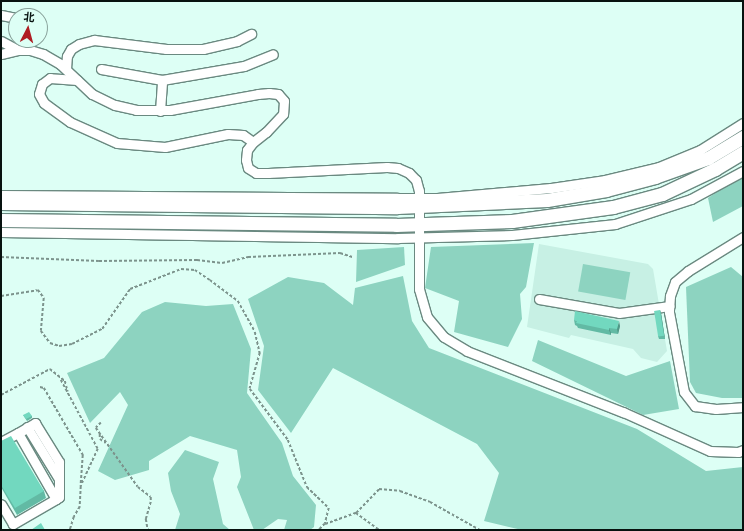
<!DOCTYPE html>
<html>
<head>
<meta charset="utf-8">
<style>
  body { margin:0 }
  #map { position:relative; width:744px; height:531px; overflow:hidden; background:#ddfff5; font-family:Inter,"Noto Sans SC",sans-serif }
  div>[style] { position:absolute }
  .built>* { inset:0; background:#c7f0e4 }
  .green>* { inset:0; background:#8dd3c0; transform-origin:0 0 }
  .path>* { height:1.5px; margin-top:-0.75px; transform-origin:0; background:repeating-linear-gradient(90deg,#7c938c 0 3px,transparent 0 5px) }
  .roads { filter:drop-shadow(1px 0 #6a8980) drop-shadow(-1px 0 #6a8980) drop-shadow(0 1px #6a8980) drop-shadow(0 -1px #6a8980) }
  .minor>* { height:9px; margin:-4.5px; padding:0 4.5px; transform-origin:4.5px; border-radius:4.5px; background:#fff }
  .highway>* { height:13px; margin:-6.5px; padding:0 6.5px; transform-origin:6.5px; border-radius:6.5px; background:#fff }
  .wall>* { inset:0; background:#62baa4 }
  .shaded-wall>* { inset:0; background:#509786 }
  .building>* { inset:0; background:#72d8bf; transform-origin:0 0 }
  span { translate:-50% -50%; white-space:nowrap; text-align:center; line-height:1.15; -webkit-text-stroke:3px #ddfff5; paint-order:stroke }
  .frame { position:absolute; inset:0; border:2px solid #07120f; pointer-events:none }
  .north { position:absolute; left:8px; top:8px; width:40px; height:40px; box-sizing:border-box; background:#ddfff5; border:1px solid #87a099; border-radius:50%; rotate:6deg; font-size:11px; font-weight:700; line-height:16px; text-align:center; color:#07120f }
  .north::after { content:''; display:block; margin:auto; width:14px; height:18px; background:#af1d23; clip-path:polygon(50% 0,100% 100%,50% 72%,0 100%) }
</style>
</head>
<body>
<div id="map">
  <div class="built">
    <div style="clip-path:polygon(539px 244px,648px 264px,653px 269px,667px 351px,657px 362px,641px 358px,633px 349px,571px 335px,569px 338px,527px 327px)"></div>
  </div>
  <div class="green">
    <div style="clip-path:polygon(743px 174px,743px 206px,713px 222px,708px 198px)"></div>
    <div style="clip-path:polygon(534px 243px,526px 287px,520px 294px,522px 319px,508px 347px,454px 332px,459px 301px,425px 288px,431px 247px)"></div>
    <div style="clip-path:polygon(404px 247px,405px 265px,356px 282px,357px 250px)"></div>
    <div style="left:583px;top:264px;width:48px;height:28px;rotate:10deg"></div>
    <div style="clip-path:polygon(731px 267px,743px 277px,743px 398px,722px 398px,696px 393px,690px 382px,686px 287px)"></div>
    <div style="clip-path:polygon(403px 276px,412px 321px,429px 348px,637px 429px,706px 471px,743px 467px,743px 530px,522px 530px,484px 521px,499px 473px,477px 444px,333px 368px,291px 433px,258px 390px,264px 346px,248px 299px,288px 277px,324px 283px,353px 305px,355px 288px)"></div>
    <div style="clip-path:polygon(165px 302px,206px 306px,233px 304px,251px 349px,247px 393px,282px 443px,293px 476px,316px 505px,314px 527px,310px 530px,284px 530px,287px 520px,278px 519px,262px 530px,254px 530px,237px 487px,241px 477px,237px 450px,190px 436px,149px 461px,149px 470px,115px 480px,98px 471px,128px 405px,120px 392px,90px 423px,67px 373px,104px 358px,142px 312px)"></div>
    <div style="clip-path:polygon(538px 340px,626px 376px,670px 361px,679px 409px,643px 415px,532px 361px)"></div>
    <div style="clip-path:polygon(185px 450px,219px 462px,213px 479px,223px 524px,230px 530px,175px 530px,180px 514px,171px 491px,168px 473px)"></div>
  </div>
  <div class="path">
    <div style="left:1px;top:257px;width:98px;rotate:2.3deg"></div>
    <div style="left:99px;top:261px;width:98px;rotate:-0.6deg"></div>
    <div style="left:197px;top:260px;width:25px;rotate:7deg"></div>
    <div style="left:222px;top:263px;width:27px;rotate:-13deg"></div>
    <div style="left:248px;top:257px;width:92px;rotate:-2.5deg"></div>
    <div style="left:340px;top:253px;width:13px;rotate:18deg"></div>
    <div style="left:1px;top:296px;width:37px;rotate:-9deg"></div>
    <div style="left:38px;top:290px;width:10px;rotate:53deg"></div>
    <div style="left:44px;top:298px;width:33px;rotate:95deg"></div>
    <div style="left:41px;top:331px;width:15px;rotate:53deg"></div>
    <div style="left:50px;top:343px;width:9px;rotate:18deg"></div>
    <div style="left:59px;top:346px;width:13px;rotate:-9deg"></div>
    <div style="left:72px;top:344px;width:34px;rotate:-27deg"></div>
    <div style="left:102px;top:329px;width:49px;rotate:-55deg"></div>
    <div style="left:130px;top:289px;width:55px;rotate:-21.4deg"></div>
    <div style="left:181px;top:269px;width:14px;rotate:4deg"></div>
    <div style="left:195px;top:270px;width:18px;rotate:34deg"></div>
    <div style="left:210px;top:280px;width:35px;rotate:37deg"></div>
    <div style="left:238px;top:301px;width:35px;rotate:61deg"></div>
    <div style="left:255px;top:332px;width:22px;rotate:77deg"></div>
    <div style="left:260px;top:353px;width:37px;rotate:106deg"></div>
    <div style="left:250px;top:389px;width:64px;rotate:53.3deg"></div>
    <div style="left:288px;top:440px;width:51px;rotate:68deg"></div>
    <div style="left:307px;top:487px;width:30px;rotate:44deg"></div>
    <div style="left:329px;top:508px;width:16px;rotate:104deg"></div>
    <div style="left:325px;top:524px;width:8px;rotate:135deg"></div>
    <div style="left:61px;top:380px;width:78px;rotate:61.8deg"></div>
    <div style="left:98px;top:449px;width:41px;rotate:114.7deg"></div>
    <div style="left:81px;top:486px;width:21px;rotate:93deg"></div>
    <div style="left:80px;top:507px;width:12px;rotate:121deg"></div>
    <div style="left:74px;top:517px;width:14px;rotate:107deg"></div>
    <div style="left:40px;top:387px;width:4px;rotate:14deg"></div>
    <div style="left:44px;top:388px;width:78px;rotate:59.8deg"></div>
    <div style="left:83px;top:455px;width:31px;rotate:94deg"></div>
    <div style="left:1px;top:395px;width:55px;rotate:-28deg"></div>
    <div style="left:50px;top:369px;width:19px;rotate:39deg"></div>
    <div style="left:65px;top:381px;width:11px;rotate:75deg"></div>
    <div style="left:101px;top:423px;width:7px;rotate:135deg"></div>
    <div style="left:96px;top:428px;width:72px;rotate:54.6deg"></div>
    <div style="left:138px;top:487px;width:16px;rotate:38deg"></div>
    <div style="left:151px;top:497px;width:5px;rotate:90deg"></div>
    <div style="left:151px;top:502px;width:18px;rotate:106deg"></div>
    <div style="left:146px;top:519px;width:11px;rotate:80deg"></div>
    <div style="left:100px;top:434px;width:5px;rotate:90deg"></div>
    <div style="left:100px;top:439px;width:7px;rotate:34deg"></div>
    <div style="left:356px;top:513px;width:33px;rotate:-46deg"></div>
    <div style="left:379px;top:489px;width:21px;rotate:5deg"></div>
    <div style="left:400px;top:491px;width:32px;rotate:20deg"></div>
    <div style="left:430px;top:502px;width:57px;rotate:29.2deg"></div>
    <div style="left:325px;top:524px;width:33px;rotate:-20deg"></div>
    <div style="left:356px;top:513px;width:29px;rotate:36deg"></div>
  </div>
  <div class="roads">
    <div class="minor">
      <div style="left:1px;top:15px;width:15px;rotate:11deg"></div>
      <div style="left:1px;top:41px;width:19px;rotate:28deg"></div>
      <div style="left:1px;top:54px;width:17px;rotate:-13deg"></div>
      <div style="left:18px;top:50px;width:12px"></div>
      <div style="left:30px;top:50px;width:14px;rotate:17deg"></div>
      <div style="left:43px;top:54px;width:20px;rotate:30deg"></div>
      <div style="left:60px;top:64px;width:44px;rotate:43.2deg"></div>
      <div style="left:92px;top:94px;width:25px;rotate:26deg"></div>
      <div style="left:115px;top:105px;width:22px;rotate:13deg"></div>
      <div style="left:136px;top:110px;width:34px"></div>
      <div style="left:170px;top:110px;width:89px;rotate:-10.3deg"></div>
      <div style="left:258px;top:94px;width:11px;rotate:-5deg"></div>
      <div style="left:269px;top:93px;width:9px;rotate:6deg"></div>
      <div style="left:278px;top:94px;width:9px;rotate:49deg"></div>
      <div style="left:284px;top:101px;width:13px;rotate:94deg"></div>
      <div style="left:283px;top:114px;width:25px;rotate:133deg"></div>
      <div style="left:266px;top:132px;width:16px;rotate:142deg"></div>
      <div style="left:253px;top:142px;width:10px;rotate:127deg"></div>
      <div style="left:247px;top:150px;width:10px;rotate:96deg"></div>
      <div style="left:246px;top:160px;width:8px;rotate:76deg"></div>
      <div style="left:248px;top:168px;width:9px;rotate:32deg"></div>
      <div style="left:256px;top:173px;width:12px"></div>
      <div style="left:268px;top:173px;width:119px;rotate:-2.9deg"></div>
      <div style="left:387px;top:167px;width:11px;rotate:5deg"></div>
      <div style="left:398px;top:168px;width:12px;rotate:24deg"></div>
      <div style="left:409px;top:173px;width:10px;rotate:45deg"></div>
      <div style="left:416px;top:180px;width:11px;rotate:75deg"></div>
      <div style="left:419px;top:191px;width:98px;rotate:90deg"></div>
      <div style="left:419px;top:289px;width:29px;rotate:74deg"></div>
      <div style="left:427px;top:317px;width:26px;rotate:50deg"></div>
      <div style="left:444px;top:337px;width:27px;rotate:31deg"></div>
      <div style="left:467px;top:351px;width:168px;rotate:21.4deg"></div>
      <div style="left:623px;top:412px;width:95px;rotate:24.1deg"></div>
      <div style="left:710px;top:451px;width:28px;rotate:2deg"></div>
      <div style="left:738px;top:452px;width:5px;rotate:-22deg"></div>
      <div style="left:66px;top:69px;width:13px;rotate:-86deg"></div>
      <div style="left:67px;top:56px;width:8px;rotate:-60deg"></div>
      <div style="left:71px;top:49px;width:9px;rotate:-32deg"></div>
      <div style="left:79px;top:44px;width:16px;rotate:-15deg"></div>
      <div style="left:94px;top:40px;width:73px;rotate:7.1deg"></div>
      <div style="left:166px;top:49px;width:37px"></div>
      <div style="left:203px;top:49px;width:35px;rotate:-13deg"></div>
      <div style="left:237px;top:41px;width:16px;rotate:-27deg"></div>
      <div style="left:101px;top:69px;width:62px;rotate:10.2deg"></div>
      <div style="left:162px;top:80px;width:83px;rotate:-9.7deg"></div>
      <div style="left:244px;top:66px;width:31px;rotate:-22deg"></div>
      <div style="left:77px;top:80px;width:27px;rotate:-176deg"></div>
      <div style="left:50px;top:78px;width:10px;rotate:143deg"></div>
      <div style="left:42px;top:84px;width:10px;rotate:107deg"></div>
      <div style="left:39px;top:94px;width:10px;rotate:61deg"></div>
      <div style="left:44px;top:103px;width:32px;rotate:36deg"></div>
      <div style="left:70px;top:122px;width:51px;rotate:24.1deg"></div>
      <div style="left:117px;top:143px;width:48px;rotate:4.8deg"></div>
      <div style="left:165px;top:147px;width:64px;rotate:-11.7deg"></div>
      <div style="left:228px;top:134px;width:15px;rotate:4deg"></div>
      <div style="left:243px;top:135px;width:12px;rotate:35deg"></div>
      <div style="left:160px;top:111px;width:31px;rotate:-86deg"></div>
      <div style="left:1px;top:195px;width:396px;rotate:0.4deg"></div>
      <div style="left:397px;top:198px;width:40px"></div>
      <div style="left:437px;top:198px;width:114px;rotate:-5deg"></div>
      <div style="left:551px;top:188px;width:55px;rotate:-8.4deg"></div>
      <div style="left:605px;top:180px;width:56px;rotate:-13.5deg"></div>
      <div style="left:659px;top:167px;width:44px;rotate:-22.5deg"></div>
      <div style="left:700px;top:150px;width:51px;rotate:-32.1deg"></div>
      <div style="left:1px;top:232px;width:397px;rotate:0.9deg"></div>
      <div style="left:398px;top:238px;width:114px;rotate:-1.5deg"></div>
      <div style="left:512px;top:235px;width:104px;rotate:-6.1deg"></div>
      <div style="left:615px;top:224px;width:80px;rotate:-18.2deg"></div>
      <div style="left:691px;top:199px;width:59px;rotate:-28.3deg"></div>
      <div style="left:743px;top:237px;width:65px;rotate:148.3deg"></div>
      <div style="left:688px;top:271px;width:17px;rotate:140deg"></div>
      <div style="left:675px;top:282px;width:15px;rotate:110deg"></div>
      <div style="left:670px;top:296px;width:16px;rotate:94deg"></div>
      <div style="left:669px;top:312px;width:81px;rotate:79.4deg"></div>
      <div style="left:684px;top:392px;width:18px;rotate:52deg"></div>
      <div style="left:695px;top:406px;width:21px;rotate:8deg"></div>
      <div style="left:716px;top:409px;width:27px;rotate:-4deg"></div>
      <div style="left:539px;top:299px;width:81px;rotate:9.9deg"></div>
      <div style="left:619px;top:313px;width:51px;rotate:-7.8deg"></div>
      <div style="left:27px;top:427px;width:61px;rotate:58.4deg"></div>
      <div style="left:18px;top:433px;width:20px;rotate:-30deg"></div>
      <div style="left:35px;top:423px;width:46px;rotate:58.4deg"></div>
      <div style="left:59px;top:462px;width:35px;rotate:90deg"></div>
      <div style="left:59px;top:497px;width:4px;rotate:146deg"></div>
      <div style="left:1px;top:442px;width:19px;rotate:-28deg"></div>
      <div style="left:18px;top:433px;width:76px;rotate:60.1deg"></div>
      <div style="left:56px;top:499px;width:50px;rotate:149.8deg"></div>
      <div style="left:13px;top:524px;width:23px;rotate:-121deg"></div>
    </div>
    <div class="highway">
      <div style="left:1px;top:203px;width:396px;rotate:0.6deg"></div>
      <div style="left:397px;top:207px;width:150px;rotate:-2.7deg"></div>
      <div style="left:547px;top:200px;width:60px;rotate:-9.6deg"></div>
      <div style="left:606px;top:190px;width:51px;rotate:-14.9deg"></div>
      <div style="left:655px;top:177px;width:56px;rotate:-19.7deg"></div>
      <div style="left:708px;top:158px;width:41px;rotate:-31deg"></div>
      <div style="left:1px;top:220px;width:395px;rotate:0.7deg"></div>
      <div style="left:396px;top:225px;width:116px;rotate:-2deg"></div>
      <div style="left:512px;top:221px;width:102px;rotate:-7.9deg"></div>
      <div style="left:613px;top:207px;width:51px;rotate:-14.9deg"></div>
      <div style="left:662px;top:194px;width:59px;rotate:-25.3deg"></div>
      <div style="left:715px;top:169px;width:33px;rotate:-31deg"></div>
    </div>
  </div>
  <div class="wall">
    <div style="clip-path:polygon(660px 310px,661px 313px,665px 339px,659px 339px,658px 336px)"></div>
    <div style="clip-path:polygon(574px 320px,620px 326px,618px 334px,611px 333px,611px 335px,578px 328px,577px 326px,575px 325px)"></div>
    <div style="clip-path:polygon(23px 415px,32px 416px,32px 418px,27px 421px)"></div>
    <div style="clip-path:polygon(1px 441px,44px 491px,46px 498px,17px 515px,1px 487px)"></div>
  </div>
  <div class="shaded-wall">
    <div style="clip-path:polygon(660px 310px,661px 313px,665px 339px,664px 336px)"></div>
    <div style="clip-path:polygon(619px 321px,620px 326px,618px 334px,617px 329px)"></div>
    <div style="clip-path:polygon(609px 328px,611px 333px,611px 335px,609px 330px)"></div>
  </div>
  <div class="building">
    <div style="left:660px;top:310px;width:26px;height:6px;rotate:81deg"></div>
    <div style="clip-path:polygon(575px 311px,619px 321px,617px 329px,609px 328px,609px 330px,576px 323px,577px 321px,574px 320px)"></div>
    <div style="clip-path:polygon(29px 412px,32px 416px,26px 419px,23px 415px)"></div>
    <div style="clip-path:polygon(11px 436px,44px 491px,15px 508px,1px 485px,1px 441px)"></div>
    <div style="clip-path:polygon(41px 523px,45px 530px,31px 530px)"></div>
  </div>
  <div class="frame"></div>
  <div class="north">北</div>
</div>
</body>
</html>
